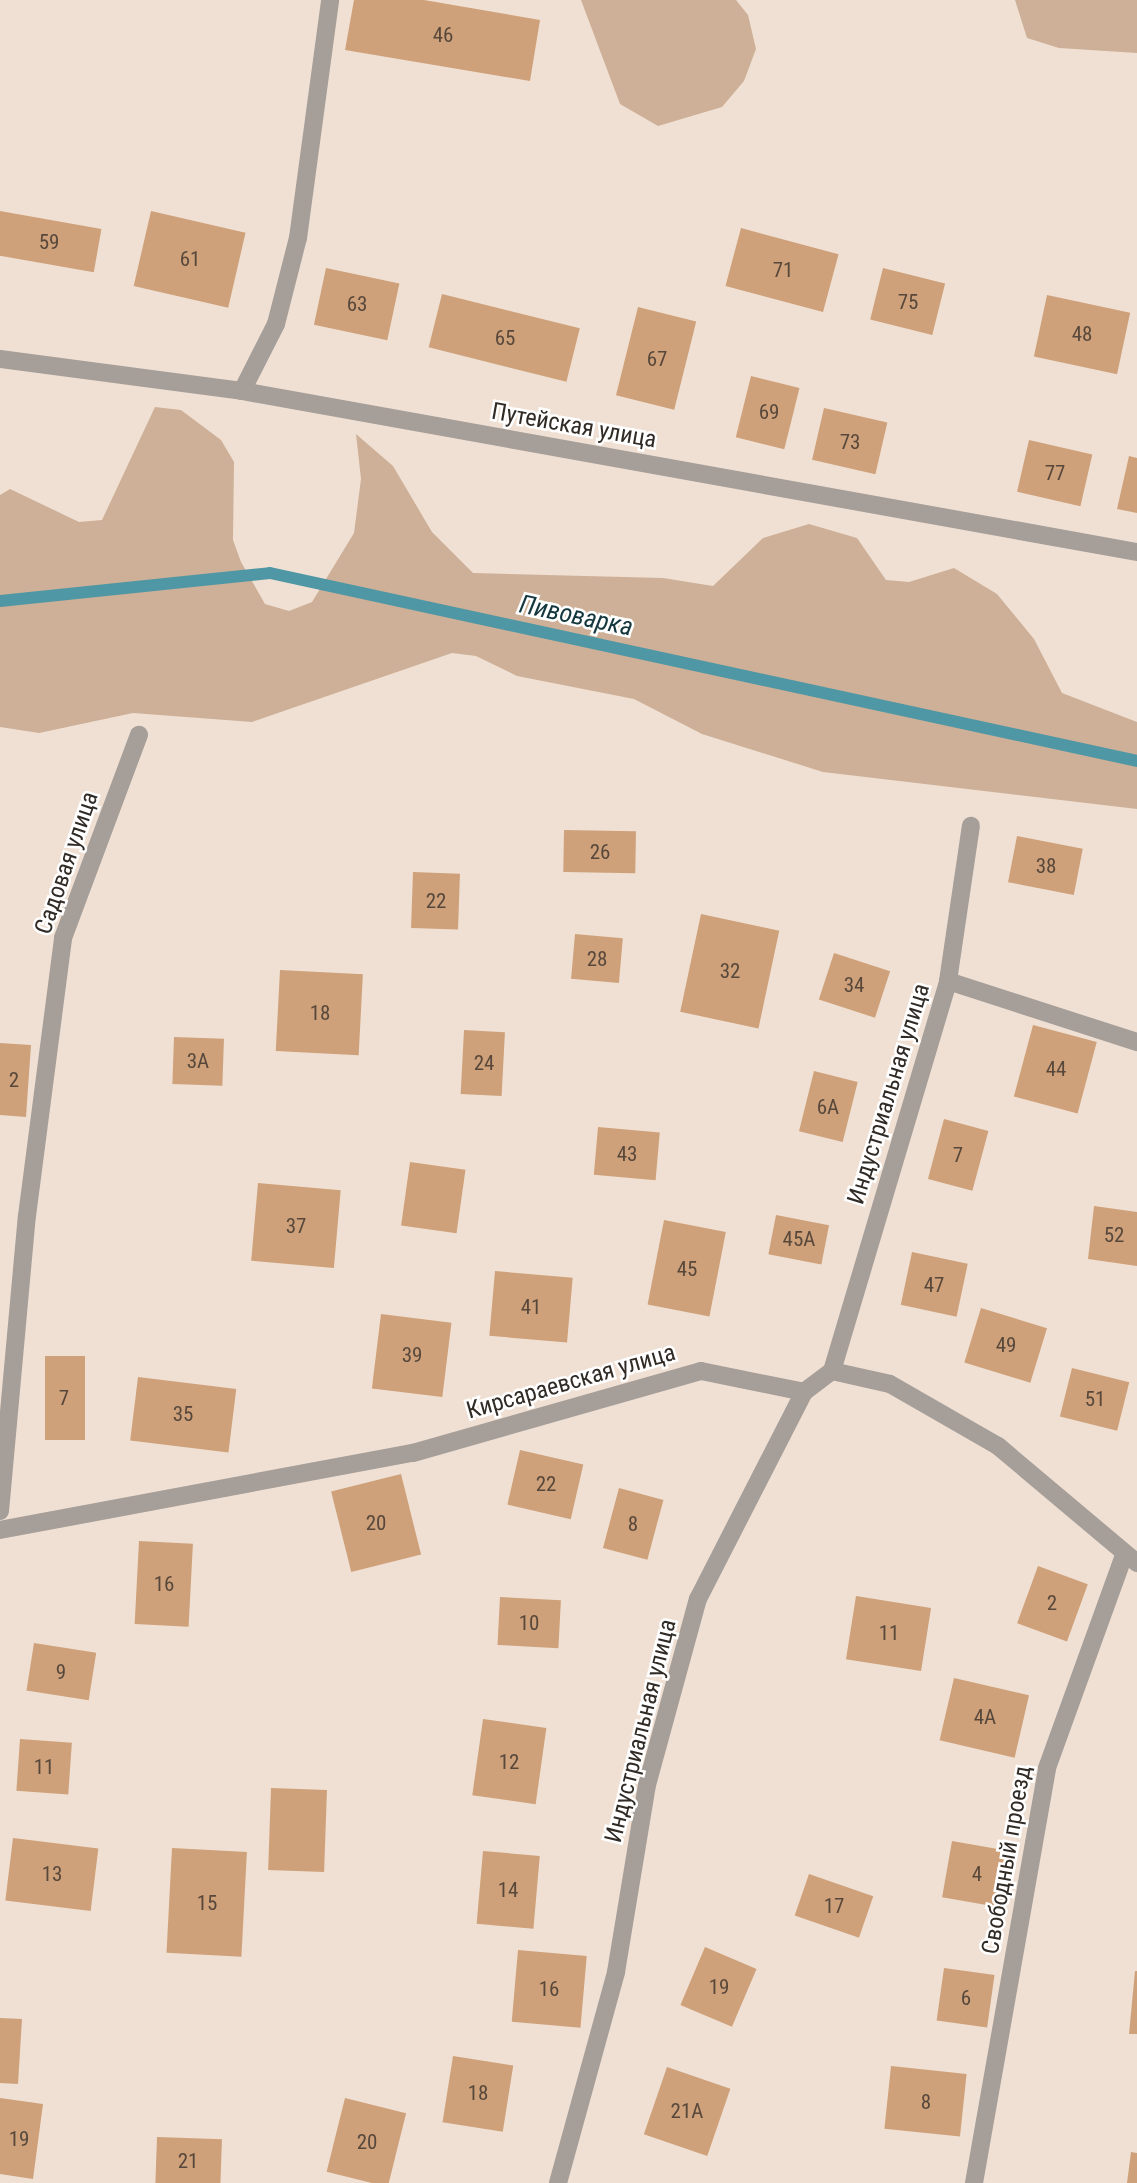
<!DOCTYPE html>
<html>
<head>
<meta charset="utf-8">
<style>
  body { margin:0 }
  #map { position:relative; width:1137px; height:2183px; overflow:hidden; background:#f0e0d3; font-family:"Roboto Condensed",sans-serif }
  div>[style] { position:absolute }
  .green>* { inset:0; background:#cdb097 }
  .stream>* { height:12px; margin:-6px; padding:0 6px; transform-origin:6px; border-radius:6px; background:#4f97a5 }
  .building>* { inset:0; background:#cea17a; transform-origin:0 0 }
  .service>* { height:18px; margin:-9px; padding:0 9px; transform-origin:9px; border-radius:9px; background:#a59e99 }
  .minor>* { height:18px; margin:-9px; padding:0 9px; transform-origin:9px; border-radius:9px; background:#a59e99 }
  span { translate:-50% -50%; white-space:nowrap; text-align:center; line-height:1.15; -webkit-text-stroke:5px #fff; paint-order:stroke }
  .number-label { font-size:21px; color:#58483b }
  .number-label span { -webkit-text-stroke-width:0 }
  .street-label { font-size:24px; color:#312b26 }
  .water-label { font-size:26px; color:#14373e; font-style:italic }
</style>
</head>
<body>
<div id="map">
  <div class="green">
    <div style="clip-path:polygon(581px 0,736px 0,748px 15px,756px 49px,744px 81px,722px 107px,658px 126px,620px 104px)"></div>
    <div style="clip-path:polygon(1015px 0,1137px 0,1137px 53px,1059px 48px,1027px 38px)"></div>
    <div style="clip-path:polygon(155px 407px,181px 410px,221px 440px,234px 462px,233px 540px,241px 562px,265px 604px,289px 611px,312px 602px,354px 533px,361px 479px,356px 434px,393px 466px,432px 532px,473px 573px,663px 578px,713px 586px,763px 538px,809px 524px,857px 538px,886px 580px,909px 582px,954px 568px,997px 594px,1034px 639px,1062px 693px,1137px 722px,1137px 809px,823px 772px,702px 734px,634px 699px,517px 676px,476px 656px,452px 653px,252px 722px,133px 713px,39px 733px,0 727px,0 495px,10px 489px,79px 522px,102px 520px)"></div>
  </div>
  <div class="stream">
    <div style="left:0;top:601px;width:271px;rotate:-5.9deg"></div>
    <div style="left:270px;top:573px;width:887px;rotate:12.23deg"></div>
  </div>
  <div class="building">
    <div style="clip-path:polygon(354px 0,424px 0,540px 20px,530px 81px,345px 50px)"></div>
    <div style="left:0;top:211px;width:103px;height:44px;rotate:10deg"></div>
    <div style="left:151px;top:211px;width:97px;height:77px;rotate:13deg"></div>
    <div style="left:741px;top:228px;width:101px;height:60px;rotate:15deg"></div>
    <div style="left:326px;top:268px;width:75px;height:58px;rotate:12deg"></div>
    <div style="left:883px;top:268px;width:64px;height:53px;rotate:14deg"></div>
    <div style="left:442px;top:294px;width:142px;height:55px;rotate:14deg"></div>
    <div style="left:1047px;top:295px;width:85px;height:63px;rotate:12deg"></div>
    <div style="left:638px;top:307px;width:60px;height:91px;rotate:14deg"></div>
    <div style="left:751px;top:376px;width:50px;height:63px;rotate:14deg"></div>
    <div style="left:824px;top:408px;width:65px;height:53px;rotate:13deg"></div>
    <div style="left:1029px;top:440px;width:65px;height:53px;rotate:13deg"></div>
    <div style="clip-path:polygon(1129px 456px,1137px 458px,1137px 513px,1117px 509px)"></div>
    <div style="left:564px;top:830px;width:72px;height:42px;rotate:1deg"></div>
    <div style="left:1017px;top:836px;width:67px;height:47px;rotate:11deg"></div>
    <div style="left:413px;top:872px;width:47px;height:56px;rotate:2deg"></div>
    <div style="left:701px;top:914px;width:80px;height:100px;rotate:12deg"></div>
    <div style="left:575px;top:934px;width:48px;height:45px;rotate:5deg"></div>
    <div style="left:834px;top:953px;width:59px;height:49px;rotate:18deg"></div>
    <div style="left:280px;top:970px;width:83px;height:81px;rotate:3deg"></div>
    <div style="left:1033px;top:1025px;width:66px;height:74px;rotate:15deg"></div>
    <div style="left:464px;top:1030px;width:41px;height:64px;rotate:3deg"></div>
    <div style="left:174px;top:1037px;width:50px;height:47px;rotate:2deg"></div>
    <div style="clip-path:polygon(0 1043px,31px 1045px,26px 1117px,0 1115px)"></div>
    <div style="left:814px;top:1071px;width:45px;height:62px;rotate:14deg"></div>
    <div style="left:944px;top:1119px;width:46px;height:62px;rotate:15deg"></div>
    <div style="left:598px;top:1127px;width:62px;height:48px;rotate:5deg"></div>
    <div style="left:410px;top:1162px;width:56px;height:64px;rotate:8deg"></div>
    <div style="left:258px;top:1183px;width:83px;height:78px;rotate:5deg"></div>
    <div style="clip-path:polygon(1094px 1206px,1137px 1212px,1137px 1266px,1088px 1259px)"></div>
    <div style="left:776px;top:1215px;width:54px;height:40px;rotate:11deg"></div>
    <div style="left:664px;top:1220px;width:63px;height:86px;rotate:11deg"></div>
    <div style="left:912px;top:1252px;width:57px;height:54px;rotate:12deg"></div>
    <div style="left:495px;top:1271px;width:78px;height:65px;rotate:5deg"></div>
    <div style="left:981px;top:1308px;width:69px;height:57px;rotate:17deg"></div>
    <div style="left:381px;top:1314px;width:71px;height:75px;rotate:7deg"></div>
    <div style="left:45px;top:1356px;width:40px;height:84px"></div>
    <div style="left:1072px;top:1368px;width:59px;height:50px;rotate:14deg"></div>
    <div style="left:138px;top:1377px;width:99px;height:64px;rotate:7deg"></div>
    <div style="left:520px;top:1450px;width:65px;height:56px;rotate:13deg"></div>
    <div style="left:401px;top:1474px;width:83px;height:72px;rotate:76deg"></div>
    <div style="left:619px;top:1488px;width:46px;height:62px;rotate:15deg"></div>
    <div style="left:139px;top:1541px;width:54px;height:83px;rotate:3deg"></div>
    <div style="left:1038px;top:1566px;width:53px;height:61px;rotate:20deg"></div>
    <div style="left:856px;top:1596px;width:76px;height:64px;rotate:9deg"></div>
    <div style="left:500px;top:1597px;width:61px;height:48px;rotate:3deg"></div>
    <div style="left:34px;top:1643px;width:63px;height:48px;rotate:9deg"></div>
    <div style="left:954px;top:1678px;width:77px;height:64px;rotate:13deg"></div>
    <div style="left:483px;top:1719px;width:64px;height:77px;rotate:8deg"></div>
    <div style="left:20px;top:1739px;width:52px;height:52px;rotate:4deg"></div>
    <div style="left:271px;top:1788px;width:56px;height:82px;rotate:2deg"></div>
    <div style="left:13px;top:1838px;width:86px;height:63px;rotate:7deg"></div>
    <div style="left:952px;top:1841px;width:61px;height:57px;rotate:10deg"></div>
    <div style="left:172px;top:1848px;width:75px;height:105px;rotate:3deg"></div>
    <div style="left:483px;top:1851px;width:57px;height:73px;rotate:5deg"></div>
    <div style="left:809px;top:1874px;width:68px;height:44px;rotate:19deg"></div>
    <div style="left:705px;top:1947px;width:56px;height:63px;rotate:23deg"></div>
    <div style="left:518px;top:1950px;width:69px;height:72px;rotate:5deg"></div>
    <div style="left:944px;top:1968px;width:51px;height:53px;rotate:8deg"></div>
    <div style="clip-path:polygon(1135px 1971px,1137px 1971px,1137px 2034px,1129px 2034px)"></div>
    <div style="clip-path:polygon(0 2018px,22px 2019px,18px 2084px,0 2083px)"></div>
    <div style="left:453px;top:2056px;width:61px;height:67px;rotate:9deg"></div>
    <div style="left:891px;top:2066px;width:76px;height:63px;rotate:6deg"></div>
    <div style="left:667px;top:2067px;width:67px;height:71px;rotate:19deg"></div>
    <div style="clip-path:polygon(0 2098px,43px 2104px,33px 2179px,0 2174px)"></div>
    <div style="left:345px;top:2098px;width:63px;height:76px;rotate:14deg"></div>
    <div style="left:157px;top:2137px;width:65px;height:46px;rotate:2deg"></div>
    <div style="clip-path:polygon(1131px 2152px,1137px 2153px,1137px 2183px,1127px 2183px)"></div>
  </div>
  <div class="service">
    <div style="left:242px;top:391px;width:75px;rotate:-63.1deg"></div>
    <div style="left:276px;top:324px;width:89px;rotate:-75.7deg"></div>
    <div style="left:298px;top:238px;width:240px;rotate:-82.3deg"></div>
  </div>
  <div class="minor">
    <div style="left:0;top:359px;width:244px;rotate:7.5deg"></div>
    <div style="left:242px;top:391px;width:909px;rotate:10.2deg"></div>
    <div style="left:948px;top:981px;width:199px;rotate:17.9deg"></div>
    <div style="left:832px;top:1371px;width:407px;rotate:-73.4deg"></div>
    <div style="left:948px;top:981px;width:157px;rotate:-81.6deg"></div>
    <div style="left:0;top:1511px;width:296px;rotate:-84.8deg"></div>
    <div style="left:27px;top:1216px;width:280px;rotate:-82.6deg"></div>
    <div style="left:63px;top:938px;width:217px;rotate:-69.5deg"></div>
    <div style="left:0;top:1530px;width:420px;rotate:-10.6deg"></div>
    <div style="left:413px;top:1453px;width:299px;rotate:-15.9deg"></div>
    <div style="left:701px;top:1371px;width:105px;rotate:11.5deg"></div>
    <div style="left:804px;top:1392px;width:35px;rotate:-37deg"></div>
    <div style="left:832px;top:1371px;width:59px;rotate:12.6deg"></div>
    <div style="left:890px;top:1384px;width:125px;rotate:29.9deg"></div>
    <div style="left:998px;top:1446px;width:182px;rotate:40.1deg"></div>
    <div style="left:558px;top:2183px;width:219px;rotate:-74.6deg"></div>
    <div style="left:616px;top:1972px;width:190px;rotate:-80.6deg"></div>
    <div style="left:647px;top:1785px;width:193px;rotate:-74.7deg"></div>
    <div style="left:698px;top:1599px;width:233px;rotate:-62.9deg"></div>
    <div style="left:974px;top:2183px;width:421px;rotate:-80deg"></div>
    <div style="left:1047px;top:1768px;width:226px;rotate:-70.1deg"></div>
  </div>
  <div class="number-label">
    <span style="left:443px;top:35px">46</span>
    <span style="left:49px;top:242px">59</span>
    <span style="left:190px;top:259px">61</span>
    <span style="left:783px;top:270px">71</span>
    <span style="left:908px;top:302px">75</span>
    <span style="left:357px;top:304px">63</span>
    <span style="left:1082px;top:334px">48</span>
    <span style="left:505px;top:338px">65</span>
    <span style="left:657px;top:359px">67</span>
    <span style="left:769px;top:412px">69</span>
    <span style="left:850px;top:442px">73</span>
    <span style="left:1055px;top:473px">77</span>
    <span style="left:600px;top:852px">26</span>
    <span style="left:1046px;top:866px">38</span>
    <span style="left:436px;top:901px">22</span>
    <span style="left:597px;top:959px">28</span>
    <span style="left:730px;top:971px">32</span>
    <span style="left:854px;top:985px">34</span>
    <span style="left:320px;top:1013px">18</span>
    <span style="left:198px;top:1061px">3А</span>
    <span style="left:484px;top:1063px">24</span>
    <span style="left:1056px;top:1069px">44</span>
    <span style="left:14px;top:1080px">2</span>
    <span style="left:828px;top:1107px">6А</span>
    <span style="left:627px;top:1154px">43</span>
    <span style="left:958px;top:1155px">7</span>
    <span style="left:296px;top:1226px">37</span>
    <span style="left:1114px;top:1235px">52</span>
    <span style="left:799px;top:1239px">45А</span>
    <span style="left:687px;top:1269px">45</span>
    <span style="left:934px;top:1285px">47</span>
    <span style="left:531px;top:1307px">41</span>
    <span style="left:1006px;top:1345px">49</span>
    <span style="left:412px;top:1355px">39</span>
    <span style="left:64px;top:1398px">7</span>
    <span style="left:1095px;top:1399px">51</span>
    <span style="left:183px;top:1414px">35</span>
    <span style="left:546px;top:1484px">22</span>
    <span style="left:376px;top:1523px">20</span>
    <span style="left:633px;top:1524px">8</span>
    <span style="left:164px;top:1584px">16</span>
    <span style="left:1052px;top:1603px">2</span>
    <span style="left:529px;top:1623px">10</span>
    <span style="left:889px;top:1633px">11</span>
    <span style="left:61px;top:1672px">9</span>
    <span style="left:985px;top:1717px">4А</span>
    <span style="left:509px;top:1762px">12</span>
    <span style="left:44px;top:1767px">11</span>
    <span style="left:52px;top:1874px">13</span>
    <span style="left:977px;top:1874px">4</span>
    <span style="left:508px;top:1890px">14</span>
    <span style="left:207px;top:1903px">15</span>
    <span style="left:834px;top:1906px">17</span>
    <span style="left:719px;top:1987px">19</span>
    <span style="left:549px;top:1989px">16</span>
    <span style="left:966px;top:1998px">6</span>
    <span style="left:478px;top:2093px">18</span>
    <span style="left:926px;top:2102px">8</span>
    <span style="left:687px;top:2111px">21А</span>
    <span style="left:19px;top:2139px">19</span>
    <span style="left:367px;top:2142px">20</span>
    <span style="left:188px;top:2161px">21</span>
  </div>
  <div class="street-label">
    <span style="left:574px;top:426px;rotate:10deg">Путейская улица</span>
    <span style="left:67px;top:863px;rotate:-71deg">Садовая улица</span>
    <span style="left:889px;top:1094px;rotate:-73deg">Индустриальная улица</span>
    <span style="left:571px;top:1382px;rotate:-16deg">Кирсараевская улица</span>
    <span style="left:641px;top:1731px;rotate:-76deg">Индустриальная улица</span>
    <span style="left:1007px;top:1860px;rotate:-80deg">Свободный проезд</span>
  </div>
  <div class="water-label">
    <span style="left:576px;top:616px;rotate:12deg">Пивоварка</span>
  </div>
</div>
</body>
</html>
